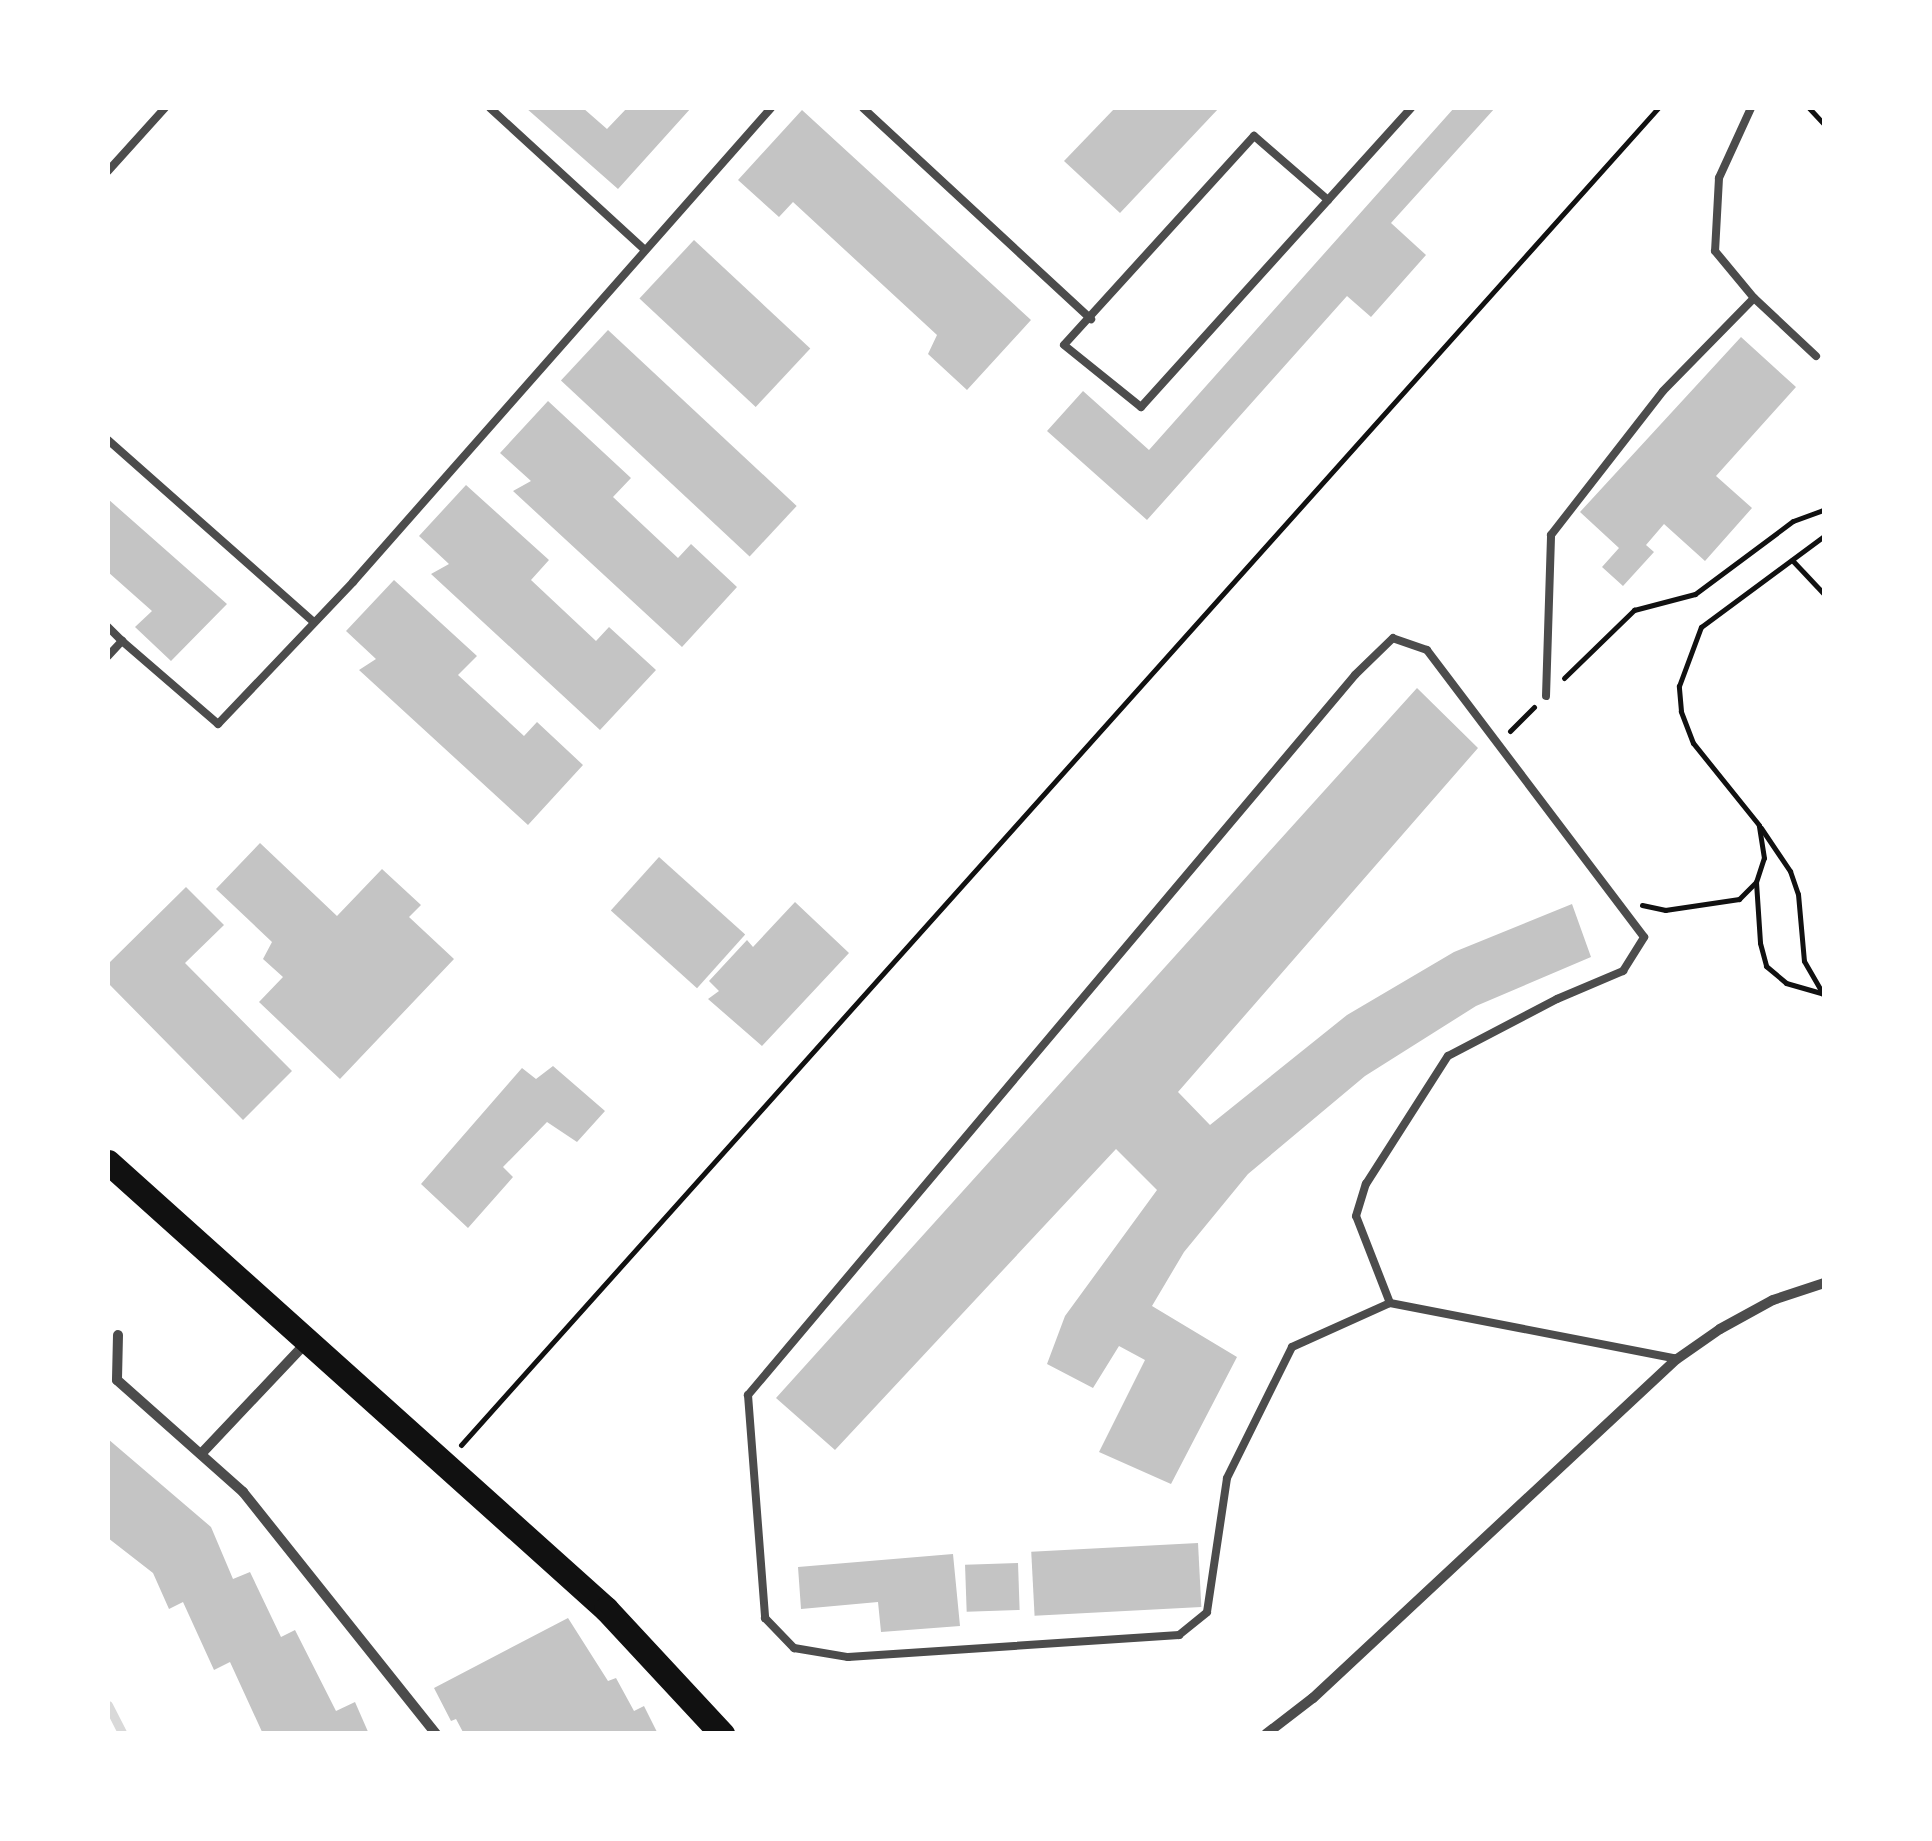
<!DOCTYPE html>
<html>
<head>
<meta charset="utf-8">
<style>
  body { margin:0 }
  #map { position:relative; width:1932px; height:1841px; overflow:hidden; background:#fff; font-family:"Titillium Web",sans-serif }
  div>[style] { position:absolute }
  .stream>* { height:9px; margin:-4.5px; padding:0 4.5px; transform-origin:4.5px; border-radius:4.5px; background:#d9d9d9 }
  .building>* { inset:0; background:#c4c4c4; transform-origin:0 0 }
  .path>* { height:5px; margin:-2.5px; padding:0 2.5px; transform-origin:2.5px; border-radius:2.5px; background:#111 }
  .service>* { height:8px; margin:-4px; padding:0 4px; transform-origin:4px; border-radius:4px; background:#4c4c4c }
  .minor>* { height:10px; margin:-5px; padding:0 5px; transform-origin:5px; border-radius:5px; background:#4c4c4c }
  .primary>* { height:25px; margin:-12.5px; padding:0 12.5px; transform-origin:12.5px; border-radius:12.5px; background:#111 }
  span { translate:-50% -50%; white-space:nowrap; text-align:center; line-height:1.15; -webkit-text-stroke:9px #fff; paint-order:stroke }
  .frame { position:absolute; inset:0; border:110px solid #fff; pointer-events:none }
</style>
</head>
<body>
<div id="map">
  <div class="stream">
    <div style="left:108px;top:1705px;width:33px;rotate:63deg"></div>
  </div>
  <div class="building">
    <div style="clip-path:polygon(526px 108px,583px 108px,607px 129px,627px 108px,691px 108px,618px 189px)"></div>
    <div style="clip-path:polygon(1115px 108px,1219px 108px,1120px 213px,1064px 161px)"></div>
    <div style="clip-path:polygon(1454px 108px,1495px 108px,1391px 223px,1426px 255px,1371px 317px,1347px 296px,1147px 520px,1047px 431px,1083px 391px,1149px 450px)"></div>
    <div style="clip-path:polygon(802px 110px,1031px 320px,967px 390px,928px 354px,937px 335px,793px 202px,779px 217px,738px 180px)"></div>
    <div style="left:694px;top:240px;width:159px;height:80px;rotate:43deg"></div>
    <div style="left:608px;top:330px;width:258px;height:69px;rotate:43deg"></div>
    <div style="clip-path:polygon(1741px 337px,1796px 387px,1716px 476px,1752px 508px,1705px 561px,1664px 524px,1646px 545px,1654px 552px,1623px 586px,1602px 567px,1619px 548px,1580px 512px)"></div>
    <div style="clip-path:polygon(548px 401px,631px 478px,613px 497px,678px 558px,691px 544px,737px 587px,682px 647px,513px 491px,531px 481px,500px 453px)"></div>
    <div style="clip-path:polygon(466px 485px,549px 560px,531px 580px,596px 641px,609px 627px,656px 670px,600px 730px,431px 574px,449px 564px,419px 536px)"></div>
    <div style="clip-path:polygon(108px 499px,227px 604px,171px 661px,135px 627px,152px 611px,108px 572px)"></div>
    <div style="clip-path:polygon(394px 580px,477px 656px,458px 675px,524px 736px,537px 722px,583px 765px,528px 825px,359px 670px,376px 659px,346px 631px)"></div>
    <div style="clip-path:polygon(1417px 688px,1478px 748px,1178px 1092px,1210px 1125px,1347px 1015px,1454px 952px,1572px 904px,1591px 957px,1476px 1006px,1365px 1076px,1248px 1174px,1184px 1252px,1152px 1306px,1237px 1357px,1171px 1484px,1099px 1452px,1145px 1360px,1119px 1346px,1093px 1388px,1047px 1364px,1065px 1316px,1157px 1190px,1116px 1149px,835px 1450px,776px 1398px)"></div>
    <div style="clip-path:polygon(260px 843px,337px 916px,382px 869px,421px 905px,409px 917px,454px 959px,340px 1079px,259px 1002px,283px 977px,263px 959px,272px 942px,216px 889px)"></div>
    <div style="left:659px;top:857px;width:116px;height:72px;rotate:42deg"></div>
    <div style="clip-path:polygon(186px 887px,224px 925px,185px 963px,292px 1071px,243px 1120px,108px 983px,108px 964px)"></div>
    <div style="clip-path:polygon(795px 902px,849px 953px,762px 1046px,708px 999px,719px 991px,709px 981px,747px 940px,753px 947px)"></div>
    <div style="clip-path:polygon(553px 1066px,605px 1111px,577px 1142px,547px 1122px,503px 1167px,513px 1177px,468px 1228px,421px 1184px,522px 1068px,536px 1079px)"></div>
    <div style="clip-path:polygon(108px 1439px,211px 1527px,233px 1579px,250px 1572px,281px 1637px,295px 1630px,336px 1711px,355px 1702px,369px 1734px,263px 1734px,230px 1662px,214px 1670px,183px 1602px,169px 1609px,153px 1573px,108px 1538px)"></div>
    <div style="left:1198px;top:1543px;width:64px;height:167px;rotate:87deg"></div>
    <div style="clip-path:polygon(953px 1554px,960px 1626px,881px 1632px,878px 1602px,801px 1609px,798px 1567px)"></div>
    <div style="left:1018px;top:1563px;width:47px;height:53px;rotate:88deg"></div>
    <div style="clip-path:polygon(568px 1618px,608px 1681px,616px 1678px,634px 1711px,644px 1706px,658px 1734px,464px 1734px,456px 1719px,451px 1721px,434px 1688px)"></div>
  </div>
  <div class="path">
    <div style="left:1809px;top:108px;width:22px;rotate:47deg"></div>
    <div style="left:1792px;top:560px;width:47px;rotate:46.7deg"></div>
    <div style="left:1564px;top:678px;width:98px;rotate:-44.2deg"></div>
    <div style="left:1634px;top:610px;width:63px;rotate:-14.7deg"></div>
    <div style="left:1695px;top:594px;width:122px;rotate:-36.7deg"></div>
    <div style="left:1793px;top:521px;width:33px;rotate:-20deg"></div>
    <div style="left:1510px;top:731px;width:34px;rotate:-45deg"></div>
    <div style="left:1761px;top:828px;width:52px;rotate:56deg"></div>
    <div style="left:1790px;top:871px;width:24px;rotate:71deg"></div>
    <div style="left:1798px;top:894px;width:67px;rotate:84.9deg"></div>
    <div style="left:1804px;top:961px;width:39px;rotate:60deg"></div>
    <div style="left:1756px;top:882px;width:61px;rotate:86.2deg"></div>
    <div style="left:1760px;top:943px;width:24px;rotate:75deg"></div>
    <div style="left:1766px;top:966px;width:26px;rotate:40deg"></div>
    <div style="left:1786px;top:983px;width:40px;rotate:16deg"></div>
    <div style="left:1642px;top:905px;width:24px;rotate:12deg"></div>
    <div style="left:1665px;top:910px;width:75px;rotate:-8.5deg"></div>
    <div style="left:1739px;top:899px;width:24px;rotate:-45deg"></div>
    <div style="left:1756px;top:882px;width:25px;rotate:-72deg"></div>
    <div style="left:1764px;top:858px;width:33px;rotate:-99deg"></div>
    <div style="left:1759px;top:825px;width:105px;rotate:-128.8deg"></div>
    <div style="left:1693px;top:743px;width:34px;rotate:-111deg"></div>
    <div style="left:1681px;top:711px;width:25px;rotate:-95deg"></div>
    <div style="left:1679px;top:686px;width:63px;rotate:-69.6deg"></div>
    <div style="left:1701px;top:627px;width:153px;rotate:-36.5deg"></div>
    <div style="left:461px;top:1445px;width:1795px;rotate:-48.16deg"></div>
  </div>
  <div class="service">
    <div style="left:490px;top:108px;width:210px;rotate:42.5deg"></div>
    <div style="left:863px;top:108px;width:311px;rotate:42.8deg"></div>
    <div style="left:1751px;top:108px;width:77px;rotate:114.6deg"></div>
    <div style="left:1719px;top:178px;width:73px;rotate:93.1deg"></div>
    <div style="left:1715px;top:251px;width:61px;rotate:50.3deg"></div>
    <div style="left:1754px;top:298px;width:85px;rotate:43.1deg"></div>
    <div style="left:108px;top:171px;width:85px;rotate:-47.9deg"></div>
    <div style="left:1328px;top:200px;width:98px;rotate:-139.1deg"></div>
    <div style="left:1254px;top:136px;width:282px;rotate:132.3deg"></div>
    <div style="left:1064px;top:345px;width:99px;rotate:38.8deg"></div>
    <div style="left:1141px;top:407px;width:279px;rotate:-47.9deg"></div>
    <div style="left:1328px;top:200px;width:124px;rotate:-47.9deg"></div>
    <div style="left:108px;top:440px;width:275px;rotate:41.5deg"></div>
    <div style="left:108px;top:627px;width:20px;rotate:45deg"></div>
    <div style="left:108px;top:656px;width:21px;rotate:-47deg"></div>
    <div style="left:122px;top:641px;width:127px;rotate:40.8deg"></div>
    <div style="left:218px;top:724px;width:196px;rotate:-46.4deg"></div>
    <div style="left:353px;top:582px;width:632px;rotate:-48.59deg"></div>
    <div style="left:1546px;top:696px;width:161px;rotate:-88.2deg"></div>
    <div style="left:1551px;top:535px;width:182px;rotate:-52.1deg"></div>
    <div style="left:1663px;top:391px;width:130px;rotate:-45.6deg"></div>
    <div style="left:1390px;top:1303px;width:93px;rotate:-111.3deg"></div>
    <div style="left:1356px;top:1216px;width:34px;rotate:-73deg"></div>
    <div style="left:1366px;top:1184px;width:152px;rotate:-57.4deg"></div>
    <div style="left:1448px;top:1056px;width:123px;rotate:-27.6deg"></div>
    <div style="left:1557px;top:999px;width:72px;rotate:-23deg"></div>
    <div style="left:1623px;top:971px;width:40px;rotate:-58deg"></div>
    <div style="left:1644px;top:937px;width:360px;rotate:-127.1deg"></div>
    <div style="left:1427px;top:650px;width:36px;rotate:-161deg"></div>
    <div style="left:1393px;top:638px;width:53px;rotate:135.8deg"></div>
    <div style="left:1355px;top:675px;width:942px;rotate:130.13deg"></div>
    <div style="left:748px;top:1395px;width:224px;rotate:85.6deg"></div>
    <div style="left:765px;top:1618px;width:42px;rotate:46deg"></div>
    <div style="left:794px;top:1648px;width:55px;rotate:9.5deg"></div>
    <div style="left:848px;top:1657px;width:332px;rotate:-3.8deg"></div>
    <div style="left:1179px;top:1635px;width:36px;rotate:-39deg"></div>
    <div style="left:1207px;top:1612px;width:135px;rotate:-81.5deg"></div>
    <div style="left:1227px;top:1478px;width:146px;rotate:-63.6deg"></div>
    <div style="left:1292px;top:1347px;width:107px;rotate:-24.2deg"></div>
    <div style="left:1390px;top:1303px;width:292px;rotate:11deg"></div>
  </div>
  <div class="minor">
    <div style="left:118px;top:1335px;width:45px;rotate:91.3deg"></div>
    <div style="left:117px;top:1380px;width:169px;rotate:41.6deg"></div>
    <div style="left:243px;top:1492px;width:310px;rotate:51.4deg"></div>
    <div style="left:201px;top:1454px;width:151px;rotate:-46.6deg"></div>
    <div style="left:1266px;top:1734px;width:59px;rotate:-37.5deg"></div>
    <div style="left:1313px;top:1698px;width:497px;rotate:-43deg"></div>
    <div style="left:1677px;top:1359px;width:52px;rotate:-34.9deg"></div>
    <div style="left:1720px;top:1329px;width:60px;rotate:-28.7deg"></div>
    <div style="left:1773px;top:1300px;width:54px;rotate:-18.4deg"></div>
  </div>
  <div class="primary">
    <div style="left:108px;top:1162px;width:669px;rotate:41.91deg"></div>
    <div style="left:606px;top:1609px;width:171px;rotate:47.1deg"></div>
  </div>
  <div class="frame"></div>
</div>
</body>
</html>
